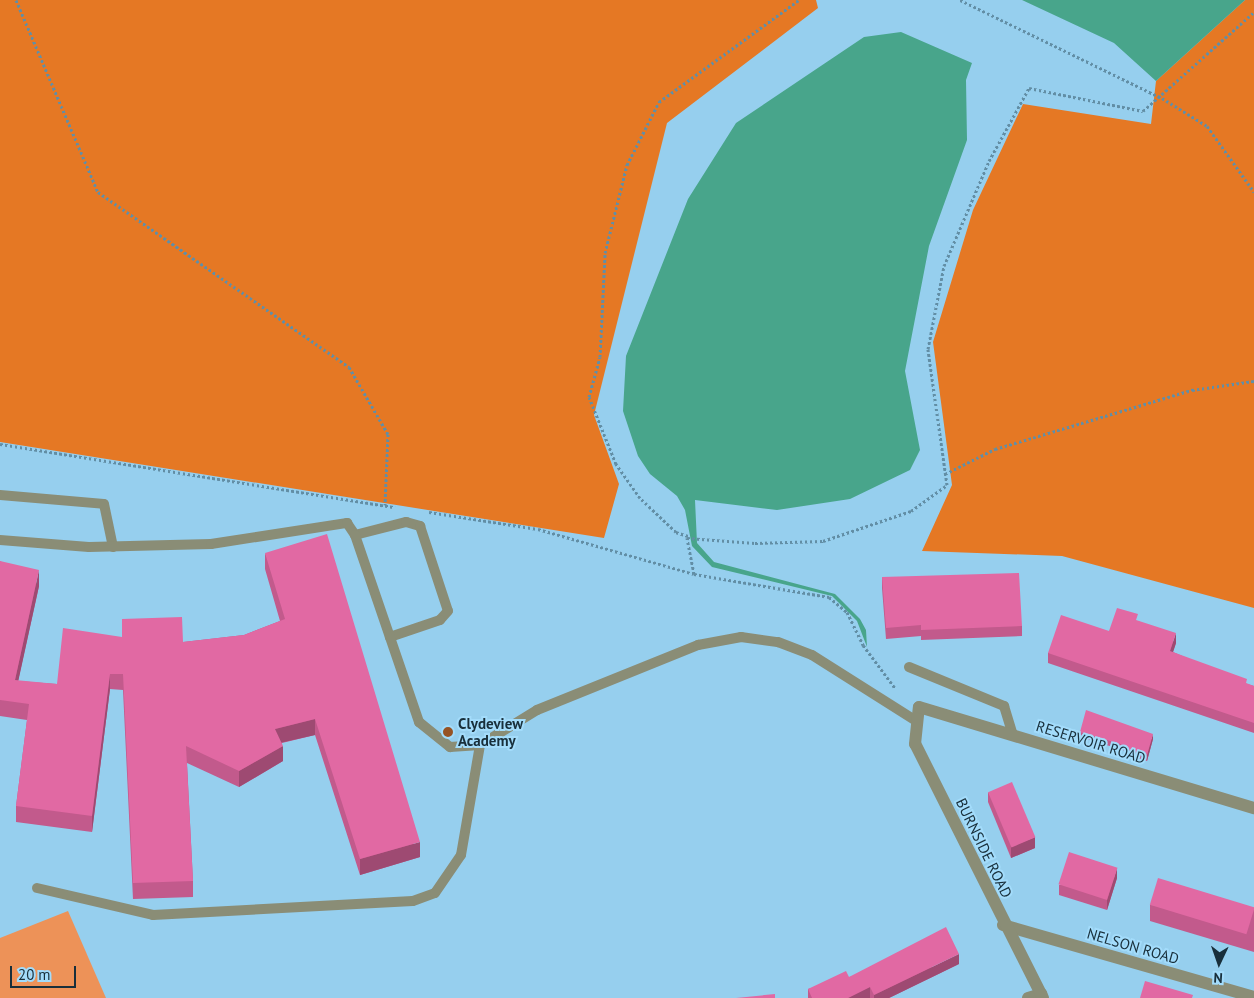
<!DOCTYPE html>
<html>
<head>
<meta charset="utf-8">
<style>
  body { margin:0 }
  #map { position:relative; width:1254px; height:998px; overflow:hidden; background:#96cfee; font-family:"PT Sans",sans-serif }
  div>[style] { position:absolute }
  .green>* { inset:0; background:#ed9258 }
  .forest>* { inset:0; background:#e57824 }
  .water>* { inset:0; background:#48a58b }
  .path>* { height:3px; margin-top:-1.5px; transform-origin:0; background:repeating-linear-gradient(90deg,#628ea5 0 2.5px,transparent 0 5px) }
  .lane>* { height:10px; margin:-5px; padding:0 5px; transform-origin:5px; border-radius:5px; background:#8a8d76 }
  .street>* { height:12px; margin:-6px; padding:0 6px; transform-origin:6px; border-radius:6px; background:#8a8d76 }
  .wall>* { inset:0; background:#c25a8c }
  .shaded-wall>* { inset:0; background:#9e4a72 }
  .building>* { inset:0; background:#e169a3; transform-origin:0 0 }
  .dots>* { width:14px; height:14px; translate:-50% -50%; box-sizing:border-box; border:2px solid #a3dcfb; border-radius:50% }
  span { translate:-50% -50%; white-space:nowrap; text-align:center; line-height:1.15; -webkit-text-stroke:4px #a3dcfb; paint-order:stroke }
  .poi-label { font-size:15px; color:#182f3b; font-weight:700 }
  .left { translate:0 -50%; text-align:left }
  .street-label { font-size:15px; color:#182f3b }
  .north { position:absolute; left:1194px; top:938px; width:50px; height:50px; -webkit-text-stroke:4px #a3dcfb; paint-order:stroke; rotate:183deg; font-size:14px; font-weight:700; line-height:20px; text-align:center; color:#182f3b }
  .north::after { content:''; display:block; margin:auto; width:18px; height:22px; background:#182f3b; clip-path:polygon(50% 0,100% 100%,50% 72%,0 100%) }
  .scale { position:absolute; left:10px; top:966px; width:66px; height:22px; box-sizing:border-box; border:2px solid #182f3b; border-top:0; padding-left:6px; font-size:15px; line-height:18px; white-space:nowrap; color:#182f3b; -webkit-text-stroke:4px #a3dcfb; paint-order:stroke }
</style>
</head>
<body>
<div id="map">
  <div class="green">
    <div style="clip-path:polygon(68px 911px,106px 998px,0 998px,0 938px)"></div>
  </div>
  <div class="forest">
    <div style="clip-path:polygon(0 0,816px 0,818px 8px,667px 123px,594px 415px,619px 484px,604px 538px,0 442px)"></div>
    <div style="clip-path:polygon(1245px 0,1254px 0,1254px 608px,1062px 556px,922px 551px,952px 485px,933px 342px,973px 210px,1023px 104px,1151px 124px,1156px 81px)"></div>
  </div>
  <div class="water">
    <div style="clip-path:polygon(1022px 0,1245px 0,1156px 81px,1114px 43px)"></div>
    <div style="clip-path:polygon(901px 32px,972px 63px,966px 80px,967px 140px,929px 246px,905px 371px,920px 450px,910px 470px,850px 499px,777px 510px,695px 500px,697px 543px,714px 562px,835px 594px,860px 619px,866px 630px,867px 647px,857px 621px,832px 596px,712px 567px,692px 546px,685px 510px,677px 496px,650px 474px,638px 456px,623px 411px,626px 356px,688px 199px,736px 123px,864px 37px)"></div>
  </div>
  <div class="path">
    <div style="left:16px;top:0;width:209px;rotate:66.9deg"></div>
    <div style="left:98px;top:192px;width:306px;rotate:34.9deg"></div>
    <div style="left:349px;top:367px;width:78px;rotate:59.8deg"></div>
    <div style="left:388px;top:434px;width:71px;rotate:92.4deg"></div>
    <div style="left:960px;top:0;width:225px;rotate:25.9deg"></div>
    <div style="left:1162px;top:98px;width:53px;rotate:31.9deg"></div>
    <div style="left:1207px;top:126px;width:81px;rotate:54.5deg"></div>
    <div style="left:0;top:444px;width:400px;rotate:9.1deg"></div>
    <div style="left:945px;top:474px;width:56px;rotate:-26.6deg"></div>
    <div style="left:995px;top:449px;width:206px;rotate:-16.7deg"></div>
    <div style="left:1192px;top:390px;width:63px;rotate:-8.3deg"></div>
    <div style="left:429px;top:512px;width:110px;rotate:8.9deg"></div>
    <div style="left:538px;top:529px;width:162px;rotate:16.1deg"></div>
    <div style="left:694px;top:574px;width:137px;rotate:9.7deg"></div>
    <div style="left:829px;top:597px;width:23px;rotate:40deg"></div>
    <div style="left:847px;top:612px;width:37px;rotate:64deg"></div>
    <div style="left:863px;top:645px;width:54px;rotate:53.3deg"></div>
    <div style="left:688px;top:536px;width:13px;rotate:-162deg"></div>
    <div style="left:676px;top:532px;width:50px;rotate:-136.6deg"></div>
    <div style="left:640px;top:498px;width:42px;rotate:-125.2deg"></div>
    <div style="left:616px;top:464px;width:72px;rotate:-111.9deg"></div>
    <div style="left:589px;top:397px;width:41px;rotate:-74.6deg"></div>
    <div style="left:600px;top:357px;width:104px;rotate:-87.2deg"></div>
    <div style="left:605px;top:253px;width:91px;rotate:-76deg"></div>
    <div style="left:627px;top:165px;width:71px;rotate:-63.1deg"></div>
    <div style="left:659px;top:102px;width:173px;rotate:-36.1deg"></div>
    <div style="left:694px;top:574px;width:37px;rotate:-101deg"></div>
    <div style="left:687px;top:538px;width:68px;rotate:4.2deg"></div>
    <div style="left:755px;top:543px;width:68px;rotate:-1.7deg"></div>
    <div style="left:823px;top:541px;width:93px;rotate:-18.8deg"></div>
    <div style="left:911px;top:511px;width:44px;rotate:-35.8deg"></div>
    <div style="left:947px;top:485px;width:137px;rotate:-98deg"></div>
    <div style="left:928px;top:349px;width:85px;rotate:-79.1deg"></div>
    <div style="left:944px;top:266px;width:114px;rotate:-66.8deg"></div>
    <div style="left:989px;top:161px;width:83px;rotate:-61.3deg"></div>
    <div style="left:1029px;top:88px;width:116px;rotate:11.4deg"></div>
    <div style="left:1143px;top:111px;width:149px;rotate:-41.7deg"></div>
  </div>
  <div class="lane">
    <div style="left:0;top:495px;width:104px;rotate:4.9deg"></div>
    <div style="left:104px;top:504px;width:44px;rotate:78.2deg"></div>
    <div style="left:355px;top:535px;width:53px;rotate:-14.3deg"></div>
    <div style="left:406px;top:522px;width:15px;rotate:16deg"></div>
    <div style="left:420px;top:526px;width:89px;rotate:71.8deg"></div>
    <div style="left:448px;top:611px;width:12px;rotate:132deg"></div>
    <div style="left:440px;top:620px;width:53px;rotate:161.2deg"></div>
    <div style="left:0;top:540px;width:89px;rotate:4.5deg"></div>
    <div style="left:89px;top:547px;width:122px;rotate:-1.4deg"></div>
    <div style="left:211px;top:544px;width:138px;rotate:-8.8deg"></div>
    <div style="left:347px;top:523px;width:14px;rotate:56deg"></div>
    <div style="left:355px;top:535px;width:198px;rotate:71.1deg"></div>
    <div style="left:419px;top:722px;width:40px;rotate:39deg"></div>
    <div style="left:450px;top:747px;width:30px;rotate:-4deg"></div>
    <div style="left:480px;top:745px;width:67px;rotate:-31.6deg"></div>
    <div style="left:537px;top:710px;width:174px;rotate:-22deg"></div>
    <div style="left:698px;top:645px;width:44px;rotate:-10.5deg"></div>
    <div style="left:741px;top:637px;width:37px;rotate:8deg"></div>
    <div style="left:778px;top:642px;width:36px;rotate:21deg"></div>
    <div style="left:812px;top:655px;width:122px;rotate:32.3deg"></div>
    <div style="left:909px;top:667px;width:103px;rotate:22.3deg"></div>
    <div style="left:1004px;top:706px;width:31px;rotate:73deg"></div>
    <div style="left:37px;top:888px;width:119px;rotate:13.1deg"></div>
    <div style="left:153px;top:915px;width:260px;rotate:-3.1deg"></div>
    <div style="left:413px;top:901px;width:23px;rotate:-20deg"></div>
    <div style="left:435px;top:893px;width:46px;rotate:-55.6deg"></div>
    <div style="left:461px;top:855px;width:112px;rotate:-80.2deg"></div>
  </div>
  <div class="street">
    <div style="left:1003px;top:925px;width:261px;rotate:16deg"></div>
    <div style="left:1028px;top:998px;width:14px;rotate:-17deg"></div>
    <div style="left:1041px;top:994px;width:4px;rotate:90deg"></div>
    <div style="left:1043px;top:998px;width:284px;rotate:-116.7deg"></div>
    <div style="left:915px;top:744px;width:37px;rotate:-84deg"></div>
    <div style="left:919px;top:707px;width:350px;rotate:16.8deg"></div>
  </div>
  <div class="wall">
    <div style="clip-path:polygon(265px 553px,420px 857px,360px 875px,315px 735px,282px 743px,283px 761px,239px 787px,187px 763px,193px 881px,193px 897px,133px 899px,123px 690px,110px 689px,92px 832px,16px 822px,16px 806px,27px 720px,0 716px,0 561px,39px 586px,18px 681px,57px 684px,122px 637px,183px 642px,244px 635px,280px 621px,265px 569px)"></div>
    <div style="clip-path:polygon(882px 577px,1022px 626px,1022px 636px,921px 640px,921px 636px,886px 639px,882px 588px)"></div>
    <div style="clip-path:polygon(1138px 621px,1176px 643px,1173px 652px,1247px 684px,1254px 686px,1254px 733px,1048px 663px,1048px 653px,1109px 631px)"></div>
    <div style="clip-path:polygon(1080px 732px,1153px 739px,1147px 761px,1126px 755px,1126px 751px,1080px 737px)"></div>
    <div style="clip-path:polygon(988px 792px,1035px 848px,1011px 858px,988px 802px)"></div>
    <div style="clip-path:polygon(1117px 878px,1107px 910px,1059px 895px,1059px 885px)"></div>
    <div style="clip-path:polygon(1150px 905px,1254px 908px,1254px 952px,1150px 921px)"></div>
    <div style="clip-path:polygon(959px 964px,889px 998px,808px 998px,808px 989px,849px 977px)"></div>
  </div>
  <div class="shaded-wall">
    <div style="clip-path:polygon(39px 570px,39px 586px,15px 696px,15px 680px)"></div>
    <div style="clip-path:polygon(1176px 633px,1176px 643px,1170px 661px,1170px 651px)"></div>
    <div style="clip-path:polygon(110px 674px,110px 689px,92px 832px,92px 816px)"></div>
    <div style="clip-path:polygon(315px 719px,315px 735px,275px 744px,275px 729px)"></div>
    <div style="clip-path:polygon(1153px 734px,1153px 739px,1147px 761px,1147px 755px)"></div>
    <div style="clip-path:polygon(283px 746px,283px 761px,239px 787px,239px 771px)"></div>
    <div style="clip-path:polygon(1035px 837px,1035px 848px,1011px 858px,1011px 847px)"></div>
    <div style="clip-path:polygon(420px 842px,420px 857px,360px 875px,360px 859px)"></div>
    <div style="clip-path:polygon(1117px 868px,1117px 878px,1107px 910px,1107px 900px)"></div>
    <div style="clip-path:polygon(959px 954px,959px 964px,889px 998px,874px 998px,874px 995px)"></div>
    <div style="clip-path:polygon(870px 987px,870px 998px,848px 998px)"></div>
  </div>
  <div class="building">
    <div style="clip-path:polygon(327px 534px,420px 842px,360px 859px,315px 719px,275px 729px,283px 746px,239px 771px,186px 746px,193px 881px,133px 883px,123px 674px,110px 674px,92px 816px,16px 806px,29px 704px,0 700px,0 561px,39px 570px,15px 680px,57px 684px,63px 628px,122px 637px,122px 619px,182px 617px,183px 642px,244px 635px,285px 619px,265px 553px)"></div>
    <div style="clip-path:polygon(1019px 573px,1022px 626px,921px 630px,921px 625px,886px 628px,882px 577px)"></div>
    <div style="clip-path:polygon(1117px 608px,1138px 614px,1136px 620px,1176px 633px,1170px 651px,1247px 679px,1246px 683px,1254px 686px,1254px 723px,1048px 653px,1061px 615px,1109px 631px)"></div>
    <div style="clip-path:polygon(1086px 710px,1153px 734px,1147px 755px,1126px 749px,1127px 746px,1080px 732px)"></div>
    <div style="left:1012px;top:782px;width:60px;height:26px;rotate:67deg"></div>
    <div style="left:1069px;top:852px;width:51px;height:34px;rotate:18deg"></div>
    <div style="left:1158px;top:878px;width:101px;height:28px;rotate:17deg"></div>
    <div style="clip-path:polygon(946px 927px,959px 954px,874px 995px,870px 987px,848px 998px,812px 998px,808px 989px,846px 971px,849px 977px)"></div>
    <div style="clip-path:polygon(1145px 981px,1193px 995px,1192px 998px,1140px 998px)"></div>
    <div style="clip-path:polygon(775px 994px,775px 998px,736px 998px)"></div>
  </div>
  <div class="dots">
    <div style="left:448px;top:732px;background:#965324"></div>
  </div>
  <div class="poi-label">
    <span class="left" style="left:458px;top:732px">Clydeview<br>Academy</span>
  </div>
  <div class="street-label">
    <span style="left:1091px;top:742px;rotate:17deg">RESERVOIR ROAD</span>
    <span style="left:984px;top:848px;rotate:64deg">BURNSIDE ROAD</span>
    <span style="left:1133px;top:946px;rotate:16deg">NELSON ROAD</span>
  </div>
  <div class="north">N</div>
  <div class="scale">20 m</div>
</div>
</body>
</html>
